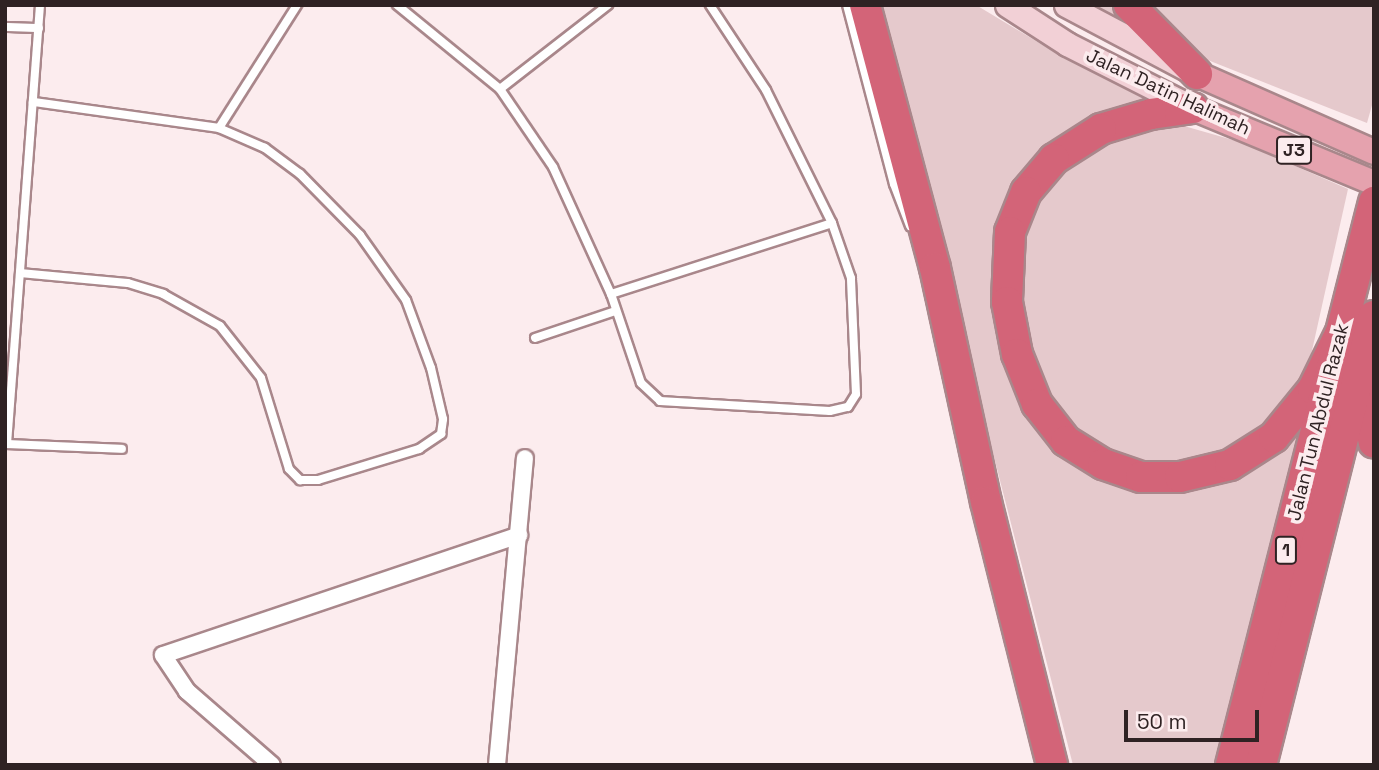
<!DOCTYPE html>
<html>
<head>
<meta charset="utf-8">
<style>
  body { margin:0 }
  #map { position:relative; width:1379px; height:770px; overflow:hidden; background:#fcecee; font-family:"Space Grotesk",sans-serif }
  div>[style] { position:absolute }
  .green>* { inset:0; background:#e5c9cc }
  .roads { filter:drop-shadow(2px 0 #a9878b) drop-shadow(-2px 0 #a9878b) drop-shadow(0 2px #a9878b) drop-shadow(0 -2px #a9878b) }
  .lane>* { height:8px; margin:-4px; padding:0 4px; transform-origin:4px; border-radius:4px; background:#fff }
  .street>* { height:16px; margin:-8px; padding:0 8px; transform-origin:8px; border-radius:8px; background:#fff }
  .secondary>* { height:23px; margin:-11.5px; padding:0 11.5px; transform-origin:11.5px; border-radius:11.5px; background:#f2d0d6 }
  .primary>* { height:24px; margin:-12px; padding:0 12px; transform-origin:12px; border-radius:12px; background:#e5a2ae }
  .highway>* { height:30px; margin:-15px; padding:0 15px; transform-origin:15px; border-radius:15px; background:#d36478 }
  span { translate:-50% -50%; white-space:nowrap; text-align:center; line-height:1.15; -webkit-text-stroke:7px #fcecee; paint-order:stroke }
  .shield-label span { padding:2px 5px; background:#fcecee; border:2px solid; border-radius:5px; -webkit-text-stroke-width:0 }
  .shield-label { font-size:18px; color:#2f2223; font-weight:700 }
  .street-label { font-size:19px; color:#2f2223 }
  .frame { position:absolute; inset:0; border:7px solid #2f2223; pointer-events:none }
  .scale { position:absolute; left:1124px; top:710px; width:135px; height:32px; box-sizing:border-box; border:4px solid #2f2223; border-top:0; padding-left:9px; font-size:21px; line-height:24px; white-space:nowrap; color:#2f2223; -webkit-text-stroke:5px #fcecee; paint-order:stroke }
</style>
</head>
<body>
<div id="map">
  <div class="green">
    <div style="clip-path:polygon(878px 5px,976px 5px,1051px 50px,1160px 101px,1117px 109px,1075px 127px,1035px 160px,995px 242px,993px 267px,999px 324px,1037px 423px,1147px 486px,1311px 415px,1216px 765px,1073px 765px)"></div>
    <div style="clip-path:polygon(1083px 5px,1121px 5px,1162px 45px)"></div>
    <div style="clip-path:polygon(1143px 5px,1374px 5px,1374px 98px,1367px 123px,1195px 55px)"></div>
    <div style="clip-path:polygon(1170px 122px,1240px 142px,1348px 189px,1309px 364px,1282px 413px,1246px 444px,1203px 465px,1157px 468px,1102px 451px,1061px 423px,1019px 328px,1026px 208px,1079px 150px)"></div>
  </div>
  <div class="roads">
    <div class="lane">
      <div style="left:397px;top:5px;width:133px;rotate:39.2deg"></div>
      <div style="left:500px;top:89px;width:94px;rotate:55.8deg"></div>
      <div style="left:553px;top:167px;width:140px;rotate:65.5deg"></div>
      <div style="left:611px;top:294px;width:94px;rotate:71.4deg"></div>
      <div style="left:641px;top:383px;width:26px;rotate:43deg"></div>
      <div style="left:660px;top:401px;width:170px;rotate:3.4deg"></div>
      <div style="left:830px;top:411px;width:18px;rotate:-13deg"></div>
      <div style="left:848px;top:407px;width:15px;rotate:-58deg"></div>
      <div style="left:856px;top:394px;width:116px;rotate:-92.5deg"></div>
      <div style="left:851px;top:278px;width:58px;rotate:-109.1deg"></div>
      <div style="left:832px;top:223px;width:148px;rotate:-116.4deg"></div>
      <div style="left:766px;top:90px;width:102px;rotate:-123.4deg"></div>
      <div style="left:847px;top:5px;width:185px;rotate:75.3deg"></div>
      <div style="left:894px;top:184px;width:45px;rotate:69.1deg"></div>
      <div style="left:5px;top:27px;width:34px;rotate:2deg"></div>
      <div style="left:500px;top:89px;width:137px;rotate:-37.9deg"></div>
      <div style="left:219px;top:128px;width:146px;rotate:-57.6deg"></div>
      <div style="left:20px;top:273px;width:108px;rotate:5.3deg"></div>
      <div style="left:128px;top:283px;width:37px;rotate:17deg"></div>
      <div style="left:163px;top:294px;width:65px;rotate:29.3deg"></div>
      <div style="left:220px;top:326px;width:66px;rotate:51.7deg"></div>
      <div style="left:261px;top:378px;width:95px;rotate:72.9deg"></div>
      <div style="left:289px;top:469px;width:16px;rotate:45deg"></div>
      <div style="left:300px;top:480px;width:18px"></div>
      <div style="left:318px;top:480px;width:106px;rotate:-17.1deg"></div>
      <div style="left:419px;top:449px;width:27px;rotate:-34deg"></div>
      <div style="left:441px;top:434px;width:15px;rotate:-82deg"></div>
      <div style="left:443px;top:419px;width:52px;rotate:-103.2deg"></div>
      <div style="left:431px;top:368px;width:72px;rotate:-110.2deg"></div>
      <div style="left:406px;top:300px;width:80px;rotate:-125.3deg"></div>
      <div style="left:360px;top:235px;width:86px;rotate:-134.5deg"></div>
      <div style="left:300px;top:174px;width:44px;rotate:-143.4deg"></div>
      <div style="left:265px;top:148px;width:50px;rotate:-156.5deg"></div>
      <div style="left:219px;top:128px;width:188px;rotate:-172deg"></div>
      <div style="left:611px;top:294px;width:232px;rotate:-17.8deg"></div>
      <div style="left:535px;top:338px;width:84px;rotate:-18.6deg"></div>
      <div style="left:5px;top:444px;width:117px;rotate:2.4deg"></div>
      <div style="left:7px;top:444px;width:440px;rotate:-85.7deg"></div>
    </div>
    <div class="street">
      <div style="left:272px;top:765px;width:113px;rotate:-139deg"></div>
      <div style="left:187px;top:691px;width:43px;rotate:-123.7deg"></div>
      <div style="left:163px;top:655px;width:376px;rotate:-18.6deg"></div>
      <div style="left:497px;top:765px;width:308px;rotate:-84.8deg"></div>
    </div>
    <div class="secondary">
      <div style="left:1007px;top:5px;width:72px;rotate:33deg"></div>
      <div style="left:1067px;top:44px;width:141px;rotate:26.9deg"></div>
      <div style="left:1066px;top:5px;width:137px;rotate:27.9deg"></div>
    </div>
    <div class="primary">
      <div style="left:1197px;top:74px;width:193px;rotate:23.8deg"></div>
      <div style="left:1193px;top:108px;width:196px;rotate:22.5deg"></div>
    </div>
    <div class="highway">
      <div style="left:865px;top:5px;width:272px;rotate:75.1deg"></div>
      <div style="left:935px;top:268px;width:239px;rotate:77.7deg"></div>
      <div style="left:986px;top:502px;width:271px;rotate:75.9deg"></div>
      <div style="left:1129px;top:5px;width:97px;rotate:45.4deg"></div>
      <div style="left:1193px;top:108px;width:42px;rotate:171.9deg"></div>
      <div style="left:1151px;top:114px;width:52px;rotate:163.3deg"></div>
      <div style="left:1101px;top:129px;width:56px;rotate:147.4deg"></div>
      <div style="left:1054px;top:159px;width:43px;rotate:130.3deg"></div>
      <div style="left:1026px;top:192px;width:43px;rotate:111.8deg"></div>
      <div style="left:1010px;top:232px;width:70px;rotate:92.5deg"></div>
      <div style="left:1007px;top:302px;width:53px;rotate:79.1deg"></div>
      <div style="left:1017px;top:354px;width:54px;rotate:68.2deg"></div>
      <div style="left:1037px;top:404px;width:47px;rotate:51.9deg"></div>
      <div style="left:1066px;top:441px;width:44px;rotate:31.9deg"></div>
      <div style="left:1103px;top:464px;width:40px;rotate:18.9deg"></div>
      <div style="left:1141px;top:477px;width:39px"></div>
      <div style="left:1180px;top:477px;width:51px;rotate:-13.5deg"></div>
      <div style="left:1230px;top:465px;width:52px;rotate:-32.5deg"></div>
      <div style="left:1274px;top:437px;width:62px;rotate:-50.9deg"></div>
      <div style="left:1313px;top:389px;width:59px;rotate:-63.9deg"></div>
      <div style="left:1361px;top:385px;width:59px;rotate:77.4deg"></div>
      <div style="left:1231px;top:765px;width:581px;rotate:-75.75deg"></div>
      <div style="left:1261px;top:765px;width:463px;rotate:-75.9deg"></div>
    </div>
  </div>
  <div class="shield-label">
    <span style="left:1294px;top:150px">J3</span>
    <span style="left:1286px;top:550px">1</span>
  </div>
  <div class="street-label">
    <span style="left:1168px;top:92px;rotate:25deg">Jalan Datin Halimah</span>
    <span style="left:1318px;top:422px;rotate:-76deg">Jalan Tun Abdul Razak</span>
  </div>
  <div class="frame"></div>
  <div class="scale">50 m</div>
</div>
</body>
</html>
